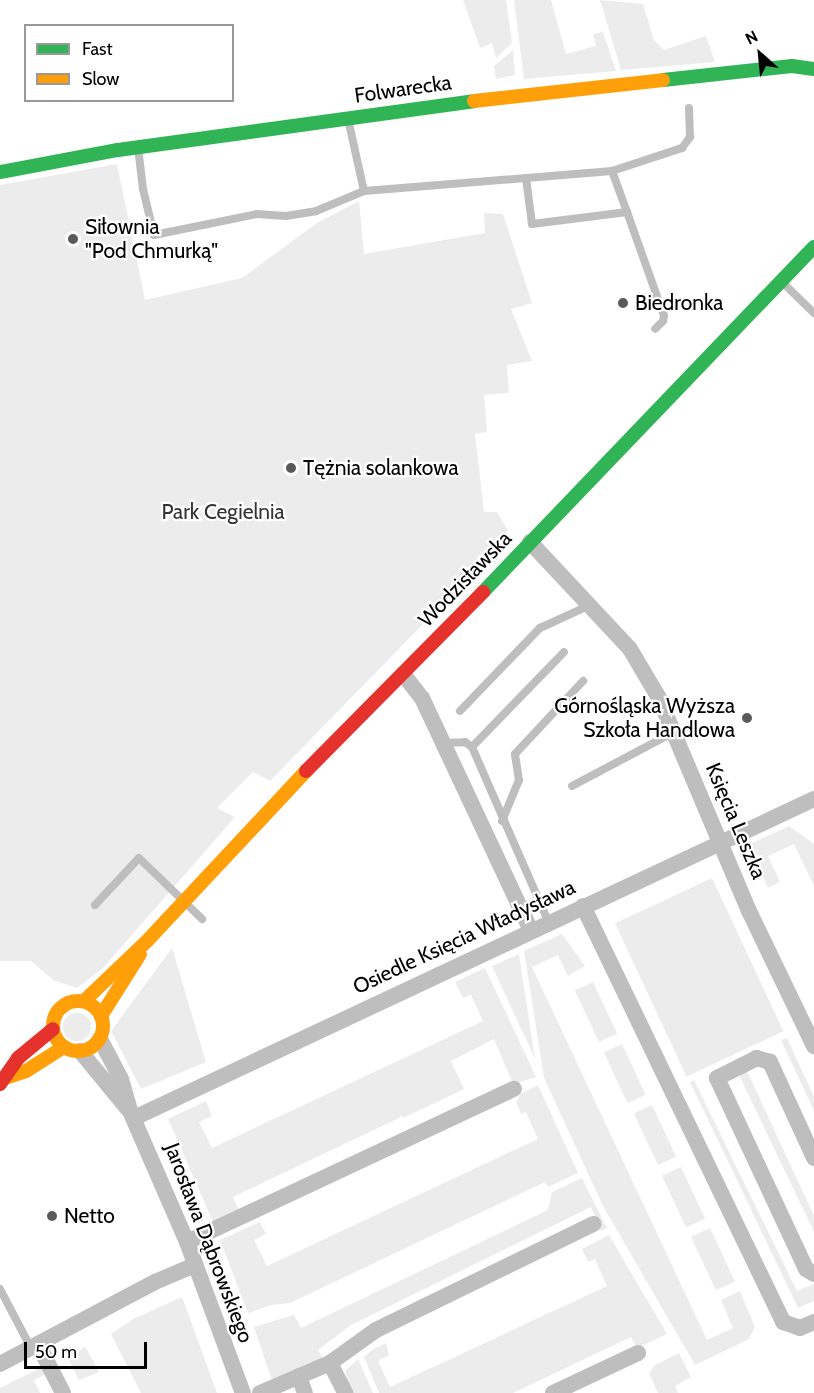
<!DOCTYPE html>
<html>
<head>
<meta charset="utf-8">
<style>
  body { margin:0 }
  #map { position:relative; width:814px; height:1393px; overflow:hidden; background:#fff; font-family:Cabin,sans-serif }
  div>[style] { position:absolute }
  .green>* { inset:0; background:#ececec; transform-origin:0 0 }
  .round { border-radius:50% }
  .lane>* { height:8px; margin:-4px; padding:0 4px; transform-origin:4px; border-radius:4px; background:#bebebe }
  .street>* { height:16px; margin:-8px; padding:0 8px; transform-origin:8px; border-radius:8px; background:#bebebe }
  .fast>* { height:14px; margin:-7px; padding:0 7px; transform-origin:7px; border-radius:7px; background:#30b455 }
  .slow>* { height:14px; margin:-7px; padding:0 7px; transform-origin:7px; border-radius:7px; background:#ff9f0a }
  .slow>.ring { margin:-7px; padding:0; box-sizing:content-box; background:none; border:14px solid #ff9f0a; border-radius:50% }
  .jam>* { height:14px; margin:-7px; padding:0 7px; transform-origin:7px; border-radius:7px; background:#e5322d }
  .dots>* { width:16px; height:16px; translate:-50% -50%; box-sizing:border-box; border:3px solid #fff; border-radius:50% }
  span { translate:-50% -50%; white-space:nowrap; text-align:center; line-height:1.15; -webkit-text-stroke:4.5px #fff; paint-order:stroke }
  .street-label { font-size:21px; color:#000 }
  .poi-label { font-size:21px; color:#000 }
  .left { translate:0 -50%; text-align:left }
  .right { translate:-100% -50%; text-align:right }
  .park-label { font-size:21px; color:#333 }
  .legend { position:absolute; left:24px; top:24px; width:210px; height:78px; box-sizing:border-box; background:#fff; border:2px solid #999; margin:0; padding:8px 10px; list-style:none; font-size:18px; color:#000 }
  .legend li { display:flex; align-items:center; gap:12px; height:30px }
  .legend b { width:30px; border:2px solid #999 }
  .north { position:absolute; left:730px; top:24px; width:60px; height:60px; -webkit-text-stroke:4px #fff; paint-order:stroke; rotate:333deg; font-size:16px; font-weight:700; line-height:24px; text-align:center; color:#000 }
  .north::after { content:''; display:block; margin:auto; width:21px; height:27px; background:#000; clip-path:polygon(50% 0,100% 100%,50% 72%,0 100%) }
  .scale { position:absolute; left:24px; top:1342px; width:123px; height:27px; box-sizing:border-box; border:3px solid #000; border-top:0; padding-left:8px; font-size:18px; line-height:21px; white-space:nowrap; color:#000; -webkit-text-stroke:4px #fff; paint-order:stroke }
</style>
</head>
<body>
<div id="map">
  <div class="green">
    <div style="clip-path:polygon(463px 0,506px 0,512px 43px,496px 58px,492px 43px,480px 48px)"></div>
    <div style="clip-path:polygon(514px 0,551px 0,566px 54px,596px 46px,593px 34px,603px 32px,616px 71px,524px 79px)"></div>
    <div style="clip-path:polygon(600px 0,643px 4px,654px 40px,664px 50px,706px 36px,715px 62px,621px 70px)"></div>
    <div style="clip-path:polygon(513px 50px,515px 75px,496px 79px,494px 66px)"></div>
    <div style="clip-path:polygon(117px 164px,145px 300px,242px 278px,317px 223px,359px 201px,364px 254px,485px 233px,484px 213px,503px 214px,532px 303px,511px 309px,532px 361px,507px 365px,509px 393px,484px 395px,487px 432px,475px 434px,484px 512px,497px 512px,507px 529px,506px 539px,270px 781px,253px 772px,217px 808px,235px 817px,103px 968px,77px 988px,53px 980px,31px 961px,0 961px,0 185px)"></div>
    <div style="clip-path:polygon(789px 826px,814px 844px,814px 886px,794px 844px,768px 856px,780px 882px,768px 888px,748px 845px)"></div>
    <div style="left:712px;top:878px;width:169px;height:107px;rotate:65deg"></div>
    <div style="clip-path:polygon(562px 934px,585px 966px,568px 976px,558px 955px,532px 967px,707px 1340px,733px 1328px,721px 1300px,740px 1291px,755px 1327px,749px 1339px,695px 1365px,603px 1206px,544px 1078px,524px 951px)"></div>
    <div style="clip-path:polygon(172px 948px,206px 1062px,141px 1089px,111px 1031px)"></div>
    <div style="clip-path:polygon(519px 954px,535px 1059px,492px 966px)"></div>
    <div style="clip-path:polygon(485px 968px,536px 1077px,513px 1084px,494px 1039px,451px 1061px,464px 1089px,403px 1118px,399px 1113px,401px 1117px,233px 1197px,240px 1212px,213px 1222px,168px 1119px,206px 1101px,212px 1116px,199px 1122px,212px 1148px,483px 1021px,471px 995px,463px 998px,455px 982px)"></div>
    <div style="left:593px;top:982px;width:57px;height:20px;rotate:65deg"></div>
    <div class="round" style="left:63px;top:1013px;width:28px;height:28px"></div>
    <div style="clip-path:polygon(787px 1038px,814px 1097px,814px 1111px,781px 1040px)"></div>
    <div style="left:622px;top:1044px;width:56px;height:20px;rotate:65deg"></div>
    <div style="clip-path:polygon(747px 1071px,814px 1216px,814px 1232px,739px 1075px)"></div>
    <div style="clip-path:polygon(694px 1080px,797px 1291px,814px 1284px,814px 1301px,798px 1308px,690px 1082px)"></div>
    <div style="clip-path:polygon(538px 1085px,578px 1173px,548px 1187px,545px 1182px,290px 1303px,271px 1305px,248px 1313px,220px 1240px,260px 1222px,266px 1234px,254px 1240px,267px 1266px,538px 1139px,526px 1112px,521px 1114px,516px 1102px,520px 1094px)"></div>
    <div style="left:652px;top:1105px;width:57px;height:20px;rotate:65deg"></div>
    <div style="left:681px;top:1167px;width:57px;height:21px;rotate:65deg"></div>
    <div style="clip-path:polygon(582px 1178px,607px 1228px,601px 1231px,591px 1207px,351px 1325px,318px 1350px,324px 1360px,272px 1381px,254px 1327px,294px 1315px,301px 1328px,548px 1210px,552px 1192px)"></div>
    <div style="left:710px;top:1228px;width:59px;height:21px;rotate:65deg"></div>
    <div style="clip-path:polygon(609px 1235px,667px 1334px,637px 1348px,631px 1337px,513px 1393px,379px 1393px,364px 1357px,373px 1349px,386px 1343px,389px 1355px,378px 1361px,390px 1387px,607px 1286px,595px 1259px,588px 1262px,582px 1249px)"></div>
    <div style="clip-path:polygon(182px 1297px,217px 1393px,141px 1393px,111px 1334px,133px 1319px)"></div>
    <div style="clip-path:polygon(85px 1346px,99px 1372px,79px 1380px,69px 1360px)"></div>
    <div style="clip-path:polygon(679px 1353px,691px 1377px,675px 1386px,678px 1393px,658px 1393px,649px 1373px,655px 1365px)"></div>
    <div style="clip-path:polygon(358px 1359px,373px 1393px,352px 1393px,345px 1371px)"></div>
    <div style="clip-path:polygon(44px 1366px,48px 1373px,34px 1380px,40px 1393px,0 1393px,0 1388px)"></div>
  </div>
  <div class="lane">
    <div style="left:138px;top:147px;width:42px;rotate:83.2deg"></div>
    <div style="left:143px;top:189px;width:47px;rotate:76.6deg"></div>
    <div style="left:154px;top:235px;width:105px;rotate:-11.5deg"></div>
    <div style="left:257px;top:214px;width:29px;rotate:4deg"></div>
    <div style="left:286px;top:216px;width:30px;rotate:-9deg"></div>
    <div style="left:316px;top:211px;width:52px;rotate:-22.6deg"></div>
    <div style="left:364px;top:191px;width:74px;rotate:-102.5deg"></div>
    <div style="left:526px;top:178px;width:46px;rotate:82.6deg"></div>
    <div style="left:532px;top:224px;width:96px;rotate:-7.2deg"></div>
    <div style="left:627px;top:212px;width:44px;rotate:-110.1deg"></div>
    <div style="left:364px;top:191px;width:249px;rotate:-4.6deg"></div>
    <div style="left:612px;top:171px;width:74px;rotate:-18.2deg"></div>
    <div style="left:682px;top:148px;width:14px;rotate:-54deg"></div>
    <div style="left:690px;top:137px;width:29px;rotate:-92deg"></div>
    <div style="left:627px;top:212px;width:110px;rotate:70.4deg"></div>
    <div style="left:664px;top:316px;width:5px;rotate:101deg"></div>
    <div style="left:663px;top:321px;width:11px;rotate:135deg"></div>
    <div style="left:781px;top:281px;width:46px;rotate:44.1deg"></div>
    <div style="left:460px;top:711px;width:115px;rotate:-46.1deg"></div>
    <div style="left:540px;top:628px;width:55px;rotate:-24.7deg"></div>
    <div style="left:442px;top:743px;width:23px;rotate:-2deg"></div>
    <div style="left:465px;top:742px;width:9px;rotate:36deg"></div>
    <div style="left:472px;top:747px;width:190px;rotate:66.4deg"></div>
    <div style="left:472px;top:747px;width:132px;rotate:-45.9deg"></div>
    <div style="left:572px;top:786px;width:115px;rotate:-27.9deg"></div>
    <div style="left:502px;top:821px;width:44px;rotate:-67.5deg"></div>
    <div style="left:519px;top:780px;width:26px;rotate:-99deg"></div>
    <div style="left:515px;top:754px;width:100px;rotate:-47deg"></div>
    <div style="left:95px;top:905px;width:64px;rotate:-46.9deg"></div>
    <div style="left:139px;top:858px;width:88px;rotate:44.1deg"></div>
    <div style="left:0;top:1289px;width:67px;rotate:62.3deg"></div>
  </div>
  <div class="street">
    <div style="left:530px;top:542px;width:146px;rotate:46.9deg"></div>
    <div style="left:630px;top:649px;width:57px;rotate:59.4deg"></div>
    <div style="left:659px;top:698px;width:231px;rotate:67.1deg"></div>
    <div style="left:749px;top:911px;width:150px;rotate:64.3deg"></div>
    <div style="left:403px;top:674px;width:31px;rotate:52deg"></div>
    <div style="left:422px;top:698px;width:255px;rotate:64.9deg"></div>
    <div style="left:583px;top:906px;width:462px;rotate:64.3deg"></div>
    <div style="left:783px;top:1322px;width:18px;rotate:19deg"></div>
    <div style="left:800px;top:1328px;width:15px;rotate:-23deg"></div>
    <div style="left:100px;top:1039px;width:45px;rotate:62.3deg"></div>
    <div style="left:121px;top:1079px;width:33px;rotate:74deg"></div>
    <div style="left:130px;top:1111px;width:143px;rotate:66.5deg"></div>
    <div style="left:187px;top:1242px;width:161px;rotate:69.7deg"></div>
    <div style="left:80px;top:1051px;width:74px;rotate:50.5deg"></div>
    <div style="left:134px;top:1118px;width:751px;rotate:-25.13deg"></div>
    <div style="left:814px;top:1158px;width:106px;rotate:-114.6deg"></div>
    <div style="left:770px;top:1062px;width:14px;rotate:-163deg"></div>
    <div style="left:757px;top:1058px;width:45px;rotate:153.4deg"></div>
    <div style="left:717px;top:1078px;width:211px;rotate:65deg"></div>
    <div style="left:806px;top:1269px;width:9px;rotate:32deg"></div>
    <div style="left:187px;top:1242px;width:361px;rotate:-25.1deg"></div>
    <div style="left:38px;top:1344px;width:55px;rotate:63deg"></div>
    <div style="left:330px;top:1363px;width:34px;rotate:63deg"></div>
    <div style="left:0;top:1364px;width:175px;rotate:-27.9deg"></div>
    <div style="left:155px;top:1282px;width:43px;rotate:-23deg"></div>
    <div style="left:299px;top:1376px;width:18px;rotate:71deg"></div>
    <div style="left:260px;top:1393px;width:76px;rotate:-23.2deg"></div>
    <div style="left:330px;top:1363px;width:57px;rotate:-35.7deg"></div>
    <div style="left:376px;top:1330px;width:242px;rotate:-26deg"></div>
    <div style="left:553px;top:1393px;width:94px;rotate:-25.2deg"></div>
  </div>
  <div class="fast">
    <div style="left:663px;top:80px;width:130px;rotate:-6.2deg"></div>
    <div style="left:792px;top:66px;width:22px;rotate:8deg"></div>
    <div style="left:0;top:172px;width:120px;rotate:-10.6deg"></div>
    <div style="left:118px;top:150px;width:359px;rotate:-7.8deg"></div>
    <div style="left:483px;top:592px;width:478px;rotate:-46.2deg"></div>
  </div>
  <div class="slow">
    <div style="left:474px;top:101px;width:190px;rotate:-6.3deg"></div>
    <div class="ring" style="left:53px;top:1001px;width:36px;height:36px"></div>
    <div style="left:84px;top:1001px;width:87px;rotate:-43.6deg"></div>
    <div style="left:147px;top:941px;width:233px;rotate:-46.9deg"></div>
    <div style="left:101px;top:1016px;width:73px;rotate:-57.8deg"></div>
    <div style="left:8px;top:1077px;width:19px;rotate:-18deg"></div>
    <div style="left:26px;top:1071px;width:45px;rotate:-32.3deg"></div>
  </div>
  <div class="jam">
    <div style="left:306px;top:771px;width:252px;rotate:-45.3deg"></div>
    <div style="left:0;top:1084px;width:32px;rotate:-55deg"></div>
    <div style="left:18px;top:1058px;width:45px;rotate:-39.6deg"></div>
  </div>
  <div class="dots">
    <div style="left:73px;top:239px;background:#595959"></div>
    <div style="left:623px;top:303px;background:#595959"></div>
    <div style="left:291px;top:468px;background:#595959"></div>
    <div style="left:747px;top:718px;background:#595959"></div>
    <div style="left:52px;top:1216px;background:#595959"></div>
  </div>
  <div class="street-label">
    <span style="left:403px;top:89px;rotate:-8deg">Folwarecka</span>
    <span style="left:465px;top:579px;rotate:-46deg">Wodzisławska</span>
    <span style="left:736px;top:821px;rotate:67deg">Księcia Leszka</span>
    <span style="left:464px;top:937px;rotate:-25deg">Osiedle Księcia Władysława</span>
    <span style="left:209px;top:1243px;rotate:69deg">Jarosława Dąbrowskiego</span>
  </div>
  <div class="poi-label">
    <span class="left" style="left:85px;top:239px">Siłownia<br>"Pod Chmurką"</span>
    <span class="left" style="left:635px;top:303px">Biedronka</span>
    <span class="left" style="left:303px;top:468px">Tężnia solankowa</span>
    <span class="right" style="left:735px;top:718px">Górnośląska Wyższa<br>Szkoła Handlowa</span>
    <span class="left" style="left:64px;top:1216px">Netto</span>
  </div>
  <div class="park-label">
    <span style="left:223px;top:512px">Park Cegielnia</span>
  </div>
  <ul class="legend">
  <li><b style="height:8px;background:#30b455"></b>Fast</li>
  <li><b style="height:8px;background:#ff9f0a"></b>Slow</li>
  </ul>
  <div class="north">N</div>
  <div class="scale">50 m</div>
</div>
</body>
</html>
